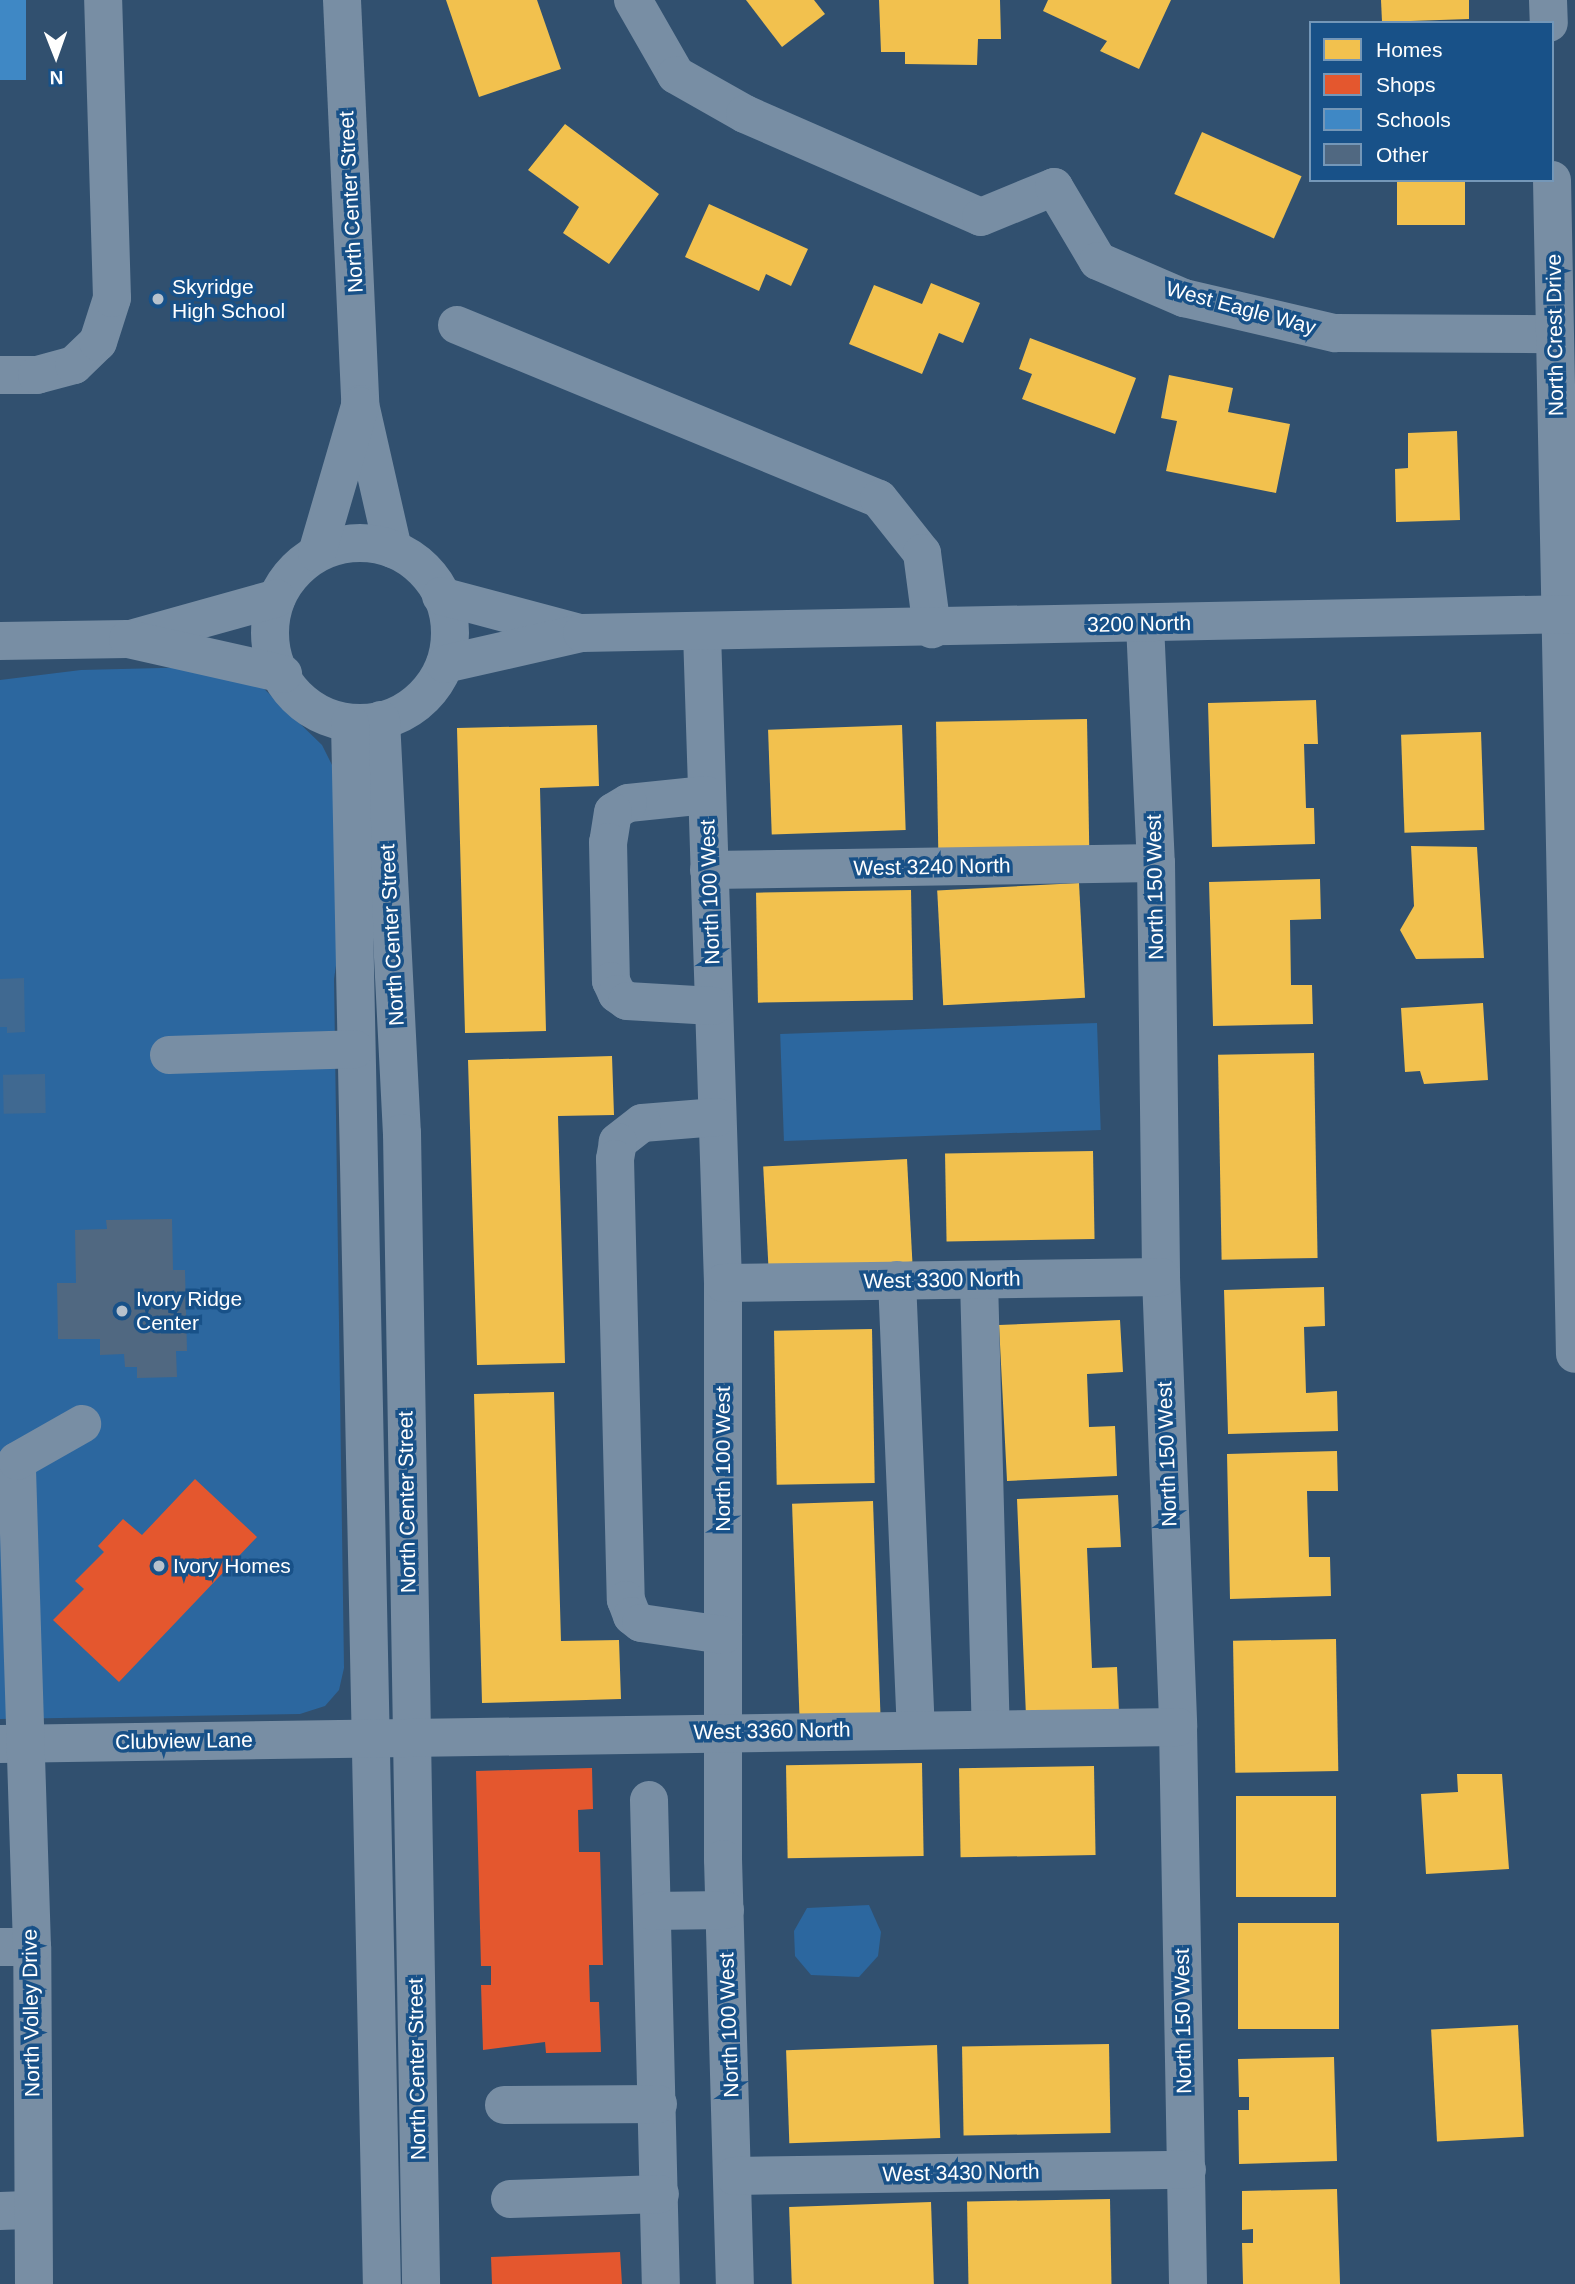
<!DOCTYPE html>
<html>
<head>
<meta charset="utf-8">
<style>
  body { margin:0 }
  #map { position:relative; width:1575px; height:2284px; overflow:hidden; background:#31506f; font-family:Helvetica,sans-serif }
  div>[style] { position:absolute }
  .green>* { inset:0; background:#2c679f; transform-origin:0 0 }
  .water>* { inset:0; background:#406991; transform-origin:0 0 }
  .homes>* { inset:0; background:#f2c14e; transform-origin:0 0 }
  .shops>* { inset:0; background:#e4572e }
  .schools>* { inset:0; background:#3f88c5; transform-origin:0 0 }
  .building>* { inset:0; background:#506881 }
  .minor>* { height:38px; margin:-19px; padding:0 19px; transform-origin:19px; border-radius:19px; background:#788ea4 }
  .minor>.ring { margin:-19px; padding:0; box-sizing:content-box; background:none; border:38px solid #788ea4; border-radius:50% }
  .dots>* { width:19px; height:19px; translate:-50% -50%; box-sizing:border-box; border:4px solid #185188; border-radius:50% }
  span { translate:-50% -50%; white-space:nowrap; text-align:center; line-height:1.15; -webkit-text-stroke:7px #185188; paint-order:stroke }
  .street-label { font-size:21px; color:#fff }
  .poi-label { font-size:21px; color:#fff }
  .left { translate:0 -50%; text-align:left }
  .legend { position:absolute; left:1309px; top:21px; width:245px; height:161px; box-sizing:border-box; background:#185188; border:2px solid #7497b8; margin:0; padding:9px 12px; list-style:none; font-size:21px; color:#fff }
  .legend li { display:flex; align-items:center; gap:14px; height:35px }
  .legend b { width:35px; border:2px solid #7497b8 }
  .north { position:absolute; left:21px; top:21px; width:70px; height:70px; -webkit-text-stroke:5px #185188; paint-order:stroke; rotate:179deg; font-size:19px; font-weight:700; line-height:28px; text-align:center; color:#fff }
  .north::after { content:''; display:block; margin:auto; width:24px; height:32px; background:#fff; clip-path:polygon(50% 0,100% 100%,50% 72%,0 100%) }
</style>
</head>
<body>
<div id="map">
  <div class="green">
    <div style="clip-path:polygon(202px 667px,259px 684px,322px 745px,333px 767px,340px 938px,334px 979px,344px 1668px,339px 1690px,325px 1706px,300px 1714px,0 1719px,0 680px,81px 670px)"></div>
    <div style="left:1097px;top:1023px;width:107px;height:317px;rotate:88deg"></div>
    <div style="clip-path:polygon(869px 1905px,881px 1932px,878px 1956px,859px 1977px,811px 1975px,795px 1956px,794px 1931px,807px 1908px)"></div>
  </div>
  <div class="water">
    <div style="clip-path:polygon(24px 978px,25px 1032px,7px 1033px,7px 1027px,0 1027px,0 979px)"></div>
    <div style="left:45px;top:1074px;width:39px;height:42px;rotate:89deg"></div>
  </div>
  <div class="homes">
    <div style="clip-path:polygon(446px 0,537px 0,561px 69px,479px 97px)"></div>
    <div style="clip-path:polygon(746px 0,814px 0,825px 14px,782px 47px)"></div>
    <div style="clip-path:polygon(879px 0,1000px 0,1001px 39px,978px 39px,977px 65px,905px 64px,905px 52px,881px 52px)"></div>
    <div style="clip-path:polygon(1048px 0,1171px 0,1139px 69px,1100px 51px,1107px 41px,1043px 11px)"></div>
    <div style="clip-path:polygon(1381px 0,1469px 0,1469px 19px,1382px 22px)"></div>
    <div style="clip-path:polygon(565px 124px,659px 194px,609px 264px,563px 233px,579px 207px,528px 170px)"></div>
    <div style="left:1202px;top:132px;width:109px;height:68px;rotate:24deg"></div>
    <div style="left:1397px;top:180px;width:68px;height:45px"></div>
    <div style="clip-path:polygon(709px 204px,808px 249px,791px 286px,766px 274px,759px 291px,685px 257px)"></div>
    <div style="clip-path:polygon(931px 283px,980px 303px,963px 343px,939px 333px,922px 374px,849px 344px,874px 285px,922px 304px)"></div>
    <div style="clip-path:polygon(1030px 338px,1136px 378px,1115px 434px,1022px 399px,1032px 374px,1019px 369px)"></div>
    <div style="clip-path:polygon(1169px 375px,1233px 388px,1228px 412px,1290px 424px,1276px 493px,1166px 471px,1177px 421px,1161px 418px)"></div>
    <div style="clip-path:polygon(1457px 431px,1460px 520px,1396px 522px,1395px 469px,1408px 468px,1408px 433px)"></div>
    <div style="clip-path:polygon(1316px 700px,1318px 744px,1304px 744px,1306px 808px,1314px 808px,1315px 844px,1212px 847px,1208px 703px)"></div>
    <div style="left:1087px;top:719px;width:129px;height:151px;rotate:89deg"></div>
    <div style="clip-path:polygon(597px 725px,599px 786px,540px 788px,546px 1031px,465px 1033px,457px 728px)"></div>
    <div style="left:902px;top:725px;width:105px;height:134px;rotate:88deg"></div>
    <div style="left:1481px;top:732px;width:98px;height:80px;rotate:88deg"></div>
    <div style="clip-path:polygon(1411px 846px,1477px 847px,1484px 958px,1416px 959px,1400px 930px,1414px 906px)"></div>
    <div style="clip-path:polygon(1320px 879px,1321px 919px,1290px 920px,1291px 985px,1312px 985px,1313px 1024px,1213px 1026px,1209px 882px)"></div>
    <div style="left:1079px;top:883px;width:115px;height:142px;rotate:87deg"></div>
    <div style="left:911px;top:890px;width:110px;height:155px;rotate:89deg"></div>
    <div style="clip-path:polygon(1483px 1003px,1488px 1080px,1424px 1084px,1420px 1071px,1405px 1072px,1401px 1008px)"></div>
    <div style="left:1314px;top:1053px;width:205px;height:96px;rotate:89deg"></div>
    <div style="clip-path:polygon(612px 1056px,614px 1115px,558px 1116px,565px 1363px,477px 1365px,468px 1060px)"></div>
    <div style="left:1093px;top:1151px;width:88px;height:148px;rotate:89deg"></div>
    <div style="left:907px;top:1159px;width:103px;height:144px;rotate:87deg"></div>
    <div style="clip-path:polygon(1324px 1287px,1325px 1326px,1304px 1327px,1306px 1393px,1337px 1391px,1338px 1431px,1228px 1434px,1224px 1290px)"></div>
    <div style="clip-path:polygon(1120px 1320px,1123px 1372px,1087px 1374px,1089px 1427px,1115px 1426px,1117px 1476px,1007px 1481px,999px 1325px)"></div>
    <div style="left:872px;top:1329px;width:154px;height:98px;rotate:89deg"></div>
    <div style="clip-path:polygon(554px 1392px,561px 1641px,619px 1640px,621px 1699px,482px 1703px,474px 1394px)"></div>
    <div style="clip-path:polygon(1337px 1451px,1338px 1491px,1307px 1491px,1309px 1557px,1330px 1557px,1331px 1596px,1230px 1599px,1227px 1454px)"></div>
    <div style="clip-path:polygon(1118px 1495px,1121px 1547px,1087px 1548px,1092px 1668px,1117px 1667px,1119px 1712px,1026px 1716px,1017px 1499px)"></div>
    <div style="left:873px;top:1501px;width:218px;height:81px;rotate:88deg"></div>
    <div style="left:1336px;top:1639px;width:132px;height:103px;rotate:89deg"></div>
    <div style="left:922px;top:1763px;width:93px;height:136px;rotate:89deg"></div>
    <div style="left:1094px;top:1766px;width:89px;height:135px;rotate:89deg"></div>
    <div style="clip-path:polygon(1457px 1774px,1502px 1774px,1509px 1869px,1426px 1874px,1421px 1794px,1458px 1792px)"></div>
    <div style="left:1336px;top:1796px;width:101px;height:100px;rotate:90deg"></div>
    <div style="left:1238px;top:1923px;width:101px;height:106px"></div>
    <div style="left:1518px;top:2025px;width:112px;height:87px;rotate:87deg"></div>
    <div style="left:1109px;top:2044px;width:89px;height:147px;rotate:89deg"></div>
    <div style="left:937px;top:2045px;width:93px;height:151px;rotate:88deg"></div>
    <div style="clip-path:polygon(1334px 2057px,1337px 2161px,1239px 2164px,1238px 2110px,1249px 2110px,1249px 2097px,1239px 2097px,1238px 2059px)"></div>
    <div style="clip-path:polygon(1337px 2189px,1340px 2284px,1243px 2284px,1242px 2243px,1253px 2243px,1253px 2229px,1242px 2230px,1242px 2191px)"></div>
    <div style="left:1110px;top:2199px;width:85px;height:143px;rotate:89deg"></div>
    <div style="left:931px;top:2202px;width:82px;height:142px;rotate:88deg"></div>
  </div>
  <div class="shops">
    <div style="clip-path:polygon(195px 1479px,257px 1537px,119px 1682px,53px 1620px,84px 1589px,75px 1581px,104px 1552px,98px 1546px,123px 1519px,142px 1535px)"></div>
    <div style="clip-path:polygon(592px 1768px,593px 1809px,578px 1810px,579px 1852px,600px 1852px,603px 1965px,589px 1965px,590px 2002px,599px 2002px,601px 2052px,546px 2053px,545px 2042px,483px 2050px,481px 1985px,491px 1985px,491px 1966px,481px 1966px,476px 1771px)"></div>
    <div style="clip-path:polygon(620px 2252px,622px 2284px,492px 2284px,491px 2257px)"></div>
  </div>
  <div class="schools">
    <div style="left:0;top:0;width:26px;height:80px"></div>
  </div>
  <div class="building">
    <div style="clip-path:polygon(172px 1219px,173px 1270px,185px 1270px,187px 1351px,176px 1351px,177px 1377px,137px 1378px,137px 1367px,125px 1367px,124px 1354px,100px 1355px,100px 1339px,58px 1339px,57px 1283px,76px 1283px,75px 1230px,107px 1229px,106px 1220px)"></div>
  </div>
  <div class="minor">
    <div style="left:342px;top:0;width:404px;rotate:87.4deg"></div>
    <div style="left:360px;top:404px;width:149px;rotate:77.2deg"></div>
    <div style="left:633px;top:0;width:86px;rotate:60.2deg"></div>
    <div style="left:676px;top:75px;width:79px;rotate:29.5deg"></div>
    <div style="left:745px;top:114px;width:257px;rotate:23.6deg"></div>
    <div style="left:981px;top:217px;width:79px;rotate:-22.3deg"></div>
    <div style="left:1054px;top:187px;width:86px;rotate:59.3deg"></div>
    <div style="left:1098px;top:261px;width:94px;rotate:23.3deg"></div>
    <div style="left:1184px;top:298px;width:155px;rotate:13.1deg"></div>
    <div style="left:1335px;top:333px;width:219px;rotate:0.3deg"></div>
    <div style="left:1548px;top:0;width:23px;rotate:88deg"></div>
    <div style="left:1552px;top:180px;width:1174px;rotate:88.88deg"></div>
    <div style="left:457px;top:325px;width:456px;rotate:22.4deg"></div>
    <div style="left:879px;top:499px;width:69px;rotate:51.5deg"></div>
    <div style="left:922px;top:553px;width:77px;rotate:82.5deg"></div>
    <div style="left:0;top:375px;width:37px"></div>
    <div style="left:37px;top:375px;width:38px;rotate:-15deg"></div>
    <div style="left:74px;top:365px;width:33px;rotate:-44deg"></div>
    <div style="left:98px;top:342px;width:46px;rotate:-72.3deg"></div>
    <div style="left:112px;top:298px;width:298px;rotate:-91.7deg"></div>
    <div class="ring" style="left:270px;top:543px;width:142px;height:142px"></div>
    <div style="left:317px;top:553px;width:153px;rotate:-73.7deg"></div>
    <div style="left:441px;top:596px;width:140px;rotate:14.9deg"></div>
    <div style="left:1145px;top:624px;width:239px;rotate:87.4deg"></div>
    <div style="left:1156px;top:863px;width:414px;rotate:89.3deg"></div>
    <div style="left:1161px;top:1277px;width:450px;rotate:87.8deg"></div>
    <div style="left:1178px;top:1727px;width:557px;rotate:88.97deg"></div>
    <div style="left:702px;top:633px;width:650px;rotate:88.15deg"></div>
    <div style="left:723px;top:1283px;width:576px;rotate:90deg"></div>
    <div style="left:723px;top:1859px;width:425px;rotate:88.4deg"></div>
    <div style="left:134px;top:638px;width:148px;rotate:-15.6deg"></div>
    <div style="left:0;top:641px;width:128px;rotate:-0.9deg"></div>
    <div style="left:128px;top:639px;width:159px;rotate:12.7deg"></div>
    <div style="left:445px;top:664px;width:140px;rotate:-12.8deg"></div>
    <div style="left:582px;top:633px;width:993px;rotate:-1.1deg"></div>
    <div style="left:381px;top:720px;width:414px;rotate:87.1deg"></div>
    <div style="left:402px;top:1133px;width:1151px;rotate:89.05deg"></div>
    <div style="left:350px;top:723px;width:1561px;rotate:88.83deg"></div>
    <div style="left:706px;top:795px;width:78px;rotate:174.1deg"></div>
    <div style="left:628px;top:803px;width:17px;rotate:149deg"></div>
    <div style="left:613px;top:812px;width:30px;rotate:99deg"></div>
    <div style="left:608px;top:842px;width:139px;rotate:88.8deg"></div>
    <div style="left:611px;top:981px;width:14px;rotate:65deg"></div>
    <div style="left:617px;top:994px;width:12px;rotate:35deg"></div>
    <div style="left:627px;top:1001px;width:86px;rotate:3.3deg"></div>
    <div style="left:709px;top:870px;width:447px;rotate:-0.9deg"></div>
    <div style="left:169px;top:1055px;width:186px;rotate:-1.8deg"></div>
    <div style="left:717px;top:1117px;width:75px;rotate:175.4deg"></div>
    <div style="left:642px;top:1123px;width:31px;rotate:142deg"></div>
    <div style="left:618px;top:1142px;width:17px;rotate:100deg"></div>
    <div style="left:615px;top:1159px;width:441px;rotate:88.6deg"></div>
    <div style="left:626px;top:1600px;width:17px;rotate:69deg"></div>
    <div style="left:632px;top:1616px;width:11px;rotate:38deg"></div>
    <div style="left:641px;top:1623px;width:83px;rotate:8.3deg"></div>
    <div style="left:897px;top:1280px;width:449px;rotate:87.6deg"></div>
    <div style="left:979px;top:1280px;width:449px;rotate:88.5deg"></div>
    <div style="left:723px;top:1283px;width:438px;rotate:-0.8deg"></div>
    <div style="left:0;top:1744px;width:1178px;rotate:-0.83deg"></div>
    <div style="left:649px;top:1800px;width:484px;rotate:88.6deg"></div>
    <div style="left:652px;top:1911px;width:73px;rotate:-0.8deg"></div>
    <div style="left:0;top:1947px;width:32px"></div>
    <div style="left:504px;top:2105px;width:154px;rotate:-0.4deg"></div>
    <div style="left:734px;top:2176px;width:453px;rotate:-0.8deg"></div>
    <div style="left:510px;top:2199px;width:150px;rotate:-1.9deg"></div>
    <div style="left:0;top:2211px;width:33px;rotate:-2deg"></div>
    <div style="left:34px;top:2284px;width:337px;rotate:-90.3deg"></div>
    <div style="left:32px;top:1947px;width:486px;rotate:-91.8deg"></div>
    <div style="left:17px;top:1461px;width:75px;rotate:-29.6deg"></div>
  </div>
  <div class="dots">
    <div style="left:158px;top:299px;background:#b7c2cd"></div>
    <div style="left:122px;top:1311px;background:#b7c2cd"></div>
    <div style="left:159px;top:1566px;background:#b7c2cd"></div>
  </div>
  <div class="street-label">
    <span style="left:351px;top:202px;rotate:-93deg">North Center Street</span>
    <span style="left:1241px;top:308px;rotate:15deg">West Eagle Way</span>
    <span style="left:1555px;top:335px;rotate:-91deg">North Crest Drive</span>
    <span style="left:1139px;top:624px;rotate:-1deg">3200 North</span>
    <span style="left:932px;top:867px;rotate:-1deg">West 3240 North</span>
    <span style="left:1155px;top:887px;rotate:-91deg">North 150 West</span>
    <span style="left:710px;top:892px;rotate:-92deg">North 100 West</span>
    <span style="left:392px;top:935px;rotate:-93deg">North Center Street</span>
    <span style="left:942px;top:1280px;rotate:-1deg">West 3300 North</span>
    <span style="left:1167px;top:1454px;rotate:-92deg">North 150 West</span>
    <span style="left:723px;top:1459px;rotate:-90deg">North 100 West</span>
    <span style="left:407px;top:1502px;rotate:-91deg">North Center Street</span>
    <span style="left:772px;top:1731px;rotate:-1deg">West 3360 North</span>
    <span style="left:184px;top:1741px;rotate:-1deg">Clubview Lane</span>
    <span style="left:31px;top:2013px;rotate:-91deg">North Volley Drive</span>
    <span style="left:1183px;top:2021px;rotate:-91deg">North 150 West</span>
    <span style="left:729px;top:2025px;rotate:-92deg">North 100 West</span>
    <span style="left:417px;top:2069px;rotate:-91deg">North Center Street</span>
    <span style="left:961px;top:2173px;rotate:-1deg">West 3430 North</span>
  </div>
  <div class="poi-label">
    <span class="left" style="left:172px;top:299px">Skyridge<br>High School</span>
    <span class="left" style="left:136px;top:1311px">Ivory Ridge<br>Center</span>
    <span class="left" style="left:173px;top:1566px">Ivory Homes</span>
  </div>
  <ul class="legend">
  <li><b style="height:19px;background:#f2c14e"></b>Homes</li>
  <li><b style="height:19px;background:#e4572e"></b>Shops</li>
  <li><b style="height:19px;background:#3f88c5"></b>Schools</li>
  <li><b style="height:19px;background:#506881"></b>Other</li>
  </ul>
  <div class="north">N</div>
</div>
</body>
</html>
